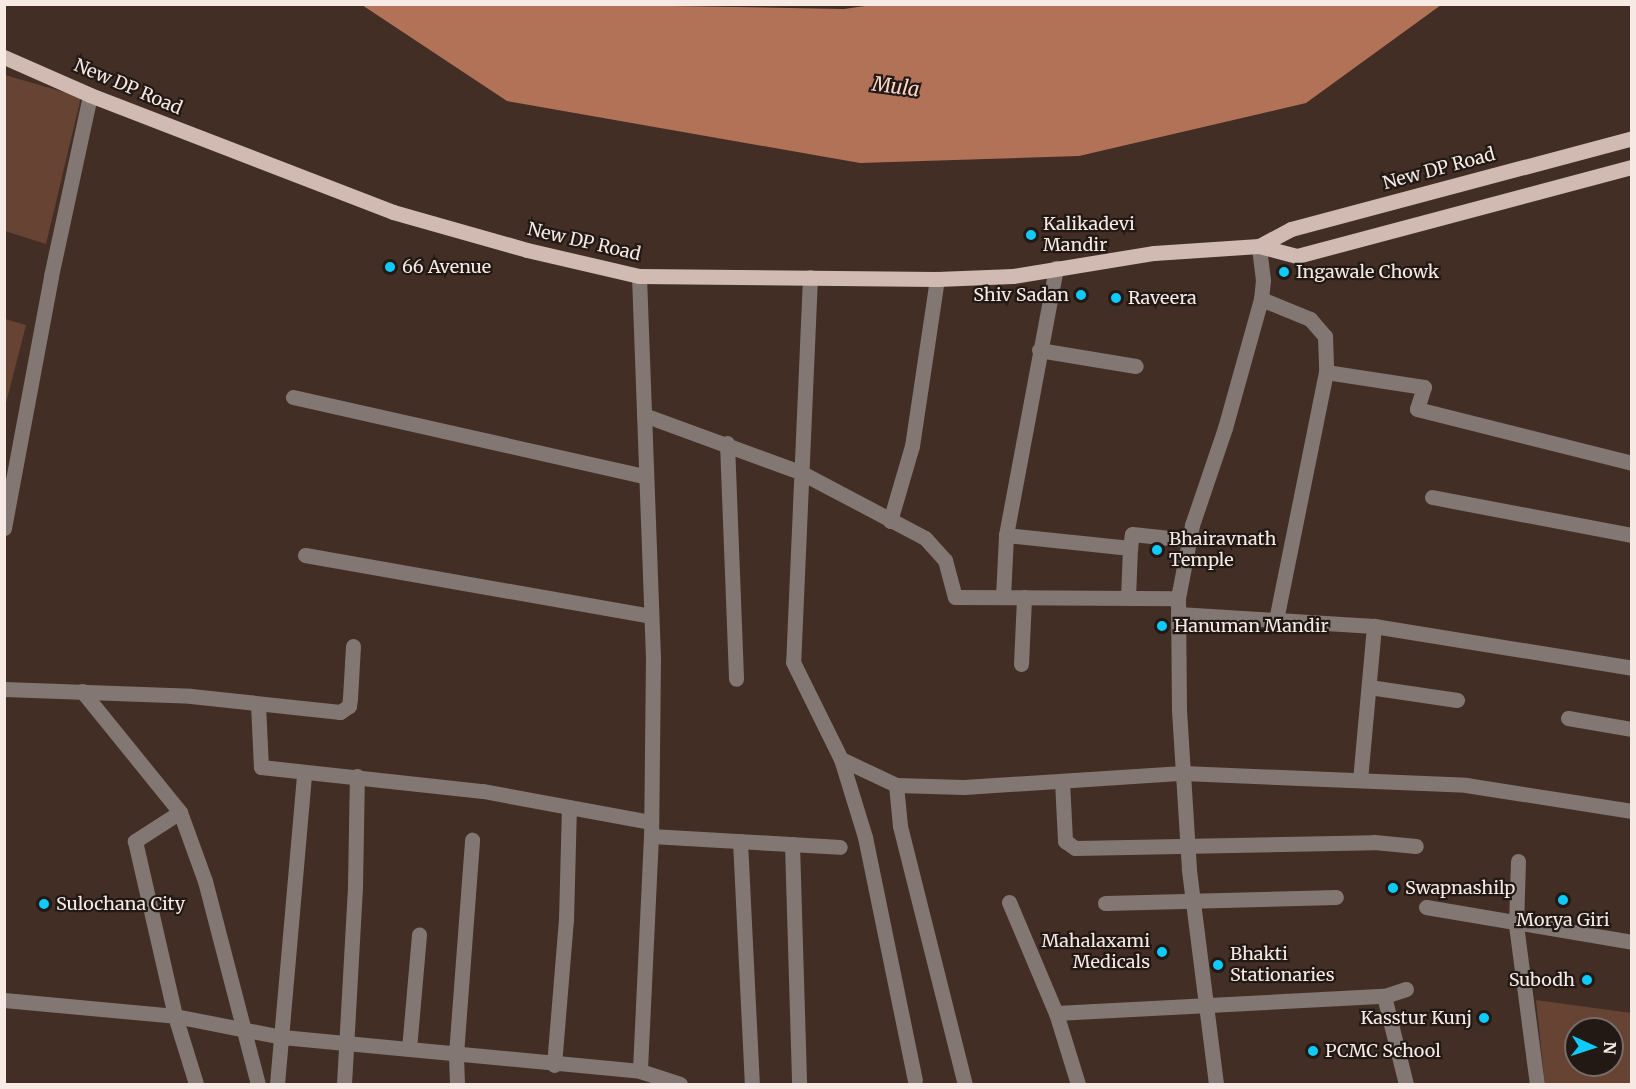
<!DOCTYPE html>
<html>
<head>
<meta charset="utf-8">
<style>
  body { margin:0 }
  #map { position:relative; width:1636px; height:1089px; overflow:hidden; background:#432e25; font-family:Merriweather,serif }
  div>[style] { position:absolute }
  .green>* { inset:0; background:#674334 }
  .water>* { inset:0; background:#b27258 }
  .minor>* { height:15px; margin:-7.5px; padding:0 7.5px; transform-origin:7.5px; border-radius:7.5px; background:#827772 }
  .major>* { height:15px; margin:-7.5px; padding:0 7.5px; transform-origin:7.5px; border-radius:7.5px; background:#d1bab1 }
  .dots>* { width:16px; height:16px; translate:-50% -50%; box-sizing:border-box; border:3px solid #221915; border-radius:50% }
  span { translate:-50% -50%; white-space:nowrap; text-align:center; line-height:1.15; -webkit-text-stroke:4.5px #221915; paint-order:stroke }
  .street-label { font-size:18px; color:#f7e9e3 }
  .poi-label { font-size:18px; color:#f7e9e3 }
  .left { translate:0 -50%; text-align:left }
  .right { translate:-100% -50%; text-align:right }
  .water-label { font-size:20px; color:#fed7c8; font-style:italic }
  .frame { position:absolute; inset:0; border:6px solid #f7e9e3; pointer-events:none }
  .north { position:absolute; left:1564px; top:1017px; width:60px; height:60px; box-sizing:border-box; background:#221915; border:2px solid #776c67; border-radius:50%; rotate:93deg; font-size:16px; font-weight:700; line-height:24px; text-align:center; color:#f7e9e3 }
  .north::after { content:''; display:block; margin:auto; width:21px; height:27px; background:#0fcafa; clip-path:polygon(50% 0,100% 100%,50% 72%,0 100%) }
</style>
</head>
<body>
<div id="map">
  <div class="green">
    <div style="clip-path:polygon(5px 75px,81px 97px,46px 244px,5px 231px)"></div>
    <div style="clip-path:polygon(5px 319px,26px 325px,5px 407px,4px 319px)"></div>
    <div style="clip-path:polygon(evenodd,1536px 1000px,1631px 1013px,1631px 1084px,1545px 1084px,1536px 1000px,1576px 1029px,1612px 1029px,1612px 1065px,1576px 1065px,1576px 1029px)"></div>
  </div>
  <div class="water">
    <div style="clip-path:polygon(612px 5px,844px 9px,879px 4px,1441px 5px,1306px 103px,1079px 156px,860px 163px,507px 101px,362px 5px)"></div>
  </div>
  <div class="minor">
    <div style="left:639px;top:276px;width:381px;rotate:87.9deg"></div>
    <div style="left:653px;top:657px;width:179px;rotate:90.6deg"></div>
    <div style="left:651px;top:836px;width:235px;rotate:92.7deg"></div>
    <div style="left:810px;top:277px;width:385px;rotate:92.5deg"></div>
    <div style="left:793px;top:662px;width:108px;rotate:63.7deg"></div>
    <div style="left:841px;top:759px;width:61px;rotate:25.3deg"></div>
    <div style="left:896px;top:785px;width:68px;rotate:1.7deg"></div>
    <div style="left:964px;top:787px;width:219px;rotate:-3.7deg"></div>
    <div style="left:1183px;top:773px;width:283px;rotate:2.4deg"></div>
    <div style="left:1466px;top:785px;width:168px;rotate:8.9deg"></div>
    <div style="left:1261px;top:299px;width:53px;rotate:22.2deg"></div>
    <div style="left:1310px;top:319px;width:23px;rotate:49deg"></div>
    <div style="left:1325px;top:336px;width:36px;rotate:88deg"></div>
    <div style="left:1326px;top:372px;width:252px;rotate:101.4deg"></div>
    <div style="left:1039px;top:350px;width:98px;rotate:9.4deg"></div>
    <div style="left:1326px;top:372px;width:99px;rotate:8.7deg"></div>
    <div style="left:1424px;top:387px;width:23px;rotate:108deg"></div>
    <div style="left:1417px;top:409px;width:222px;rotate:14.1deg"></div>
    <div style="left:293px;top:397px;width:360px;rotate:12.7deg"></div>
    <div style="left:644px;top:415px;width:166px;rotate:20.1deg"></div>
    <div style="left:800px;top:472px;width:141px;rotate:27.8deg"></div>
    <div style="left:925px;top:538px;width:30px;rotate:48deg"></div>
    <div style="left:945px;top:560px;width:38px;rotate:75deg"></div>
    <div style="left:955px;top:597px;width:223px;rotate:0.3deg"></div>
    <div style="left:727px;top:443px;width:236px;rotate:87.8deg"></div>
    <div style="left:1432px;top:497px;width:204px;rotate:10.8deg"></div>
    <div style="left:890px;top:521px;width:78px;rotate:-73.7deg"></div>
    <div style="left:912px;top:446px;width:169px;rotate:-81.5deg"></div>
    <div style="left:4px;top:528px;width:256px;rotate:-79.4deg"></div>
    <div style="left:51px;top:276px;width:185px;rotate:-77.8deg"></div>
    <div style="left:1006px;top:535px;width:125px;rotate:6deg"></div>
    <div style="left:1130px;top:548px;width:50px;rotate:92.3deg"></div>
    <div style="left:1130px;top:548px;width:14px;rotate:-82deg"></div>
    <div style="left:1132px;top:534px;width:57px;rotate:6deg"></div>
    <div style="left:305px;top:555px;width:351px;rotate:10deg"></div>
    <div style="left:1003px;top:597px;width:62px;rotate:-87.2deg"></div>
    <div style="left:1006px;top:535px;width:272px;rotate:-79.4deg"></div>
    <div style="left:1178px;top:614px;width:196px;rotate:3.5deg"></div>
    <div style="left:1374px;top:626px;width:261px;rotate:9.2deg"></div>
    <div style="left:1021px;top:664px;width:67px;rotate:-87.4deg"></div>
    <div style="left:1369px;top:687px;width:89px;rotate:8.4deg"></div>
    <div style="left:4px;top:689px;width:187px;rotate:2.1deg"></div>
    <div style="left:191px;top:696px;width:150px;rotate:6.1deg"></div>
    <div style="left:340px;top:712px;width:11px;rotate:-34deg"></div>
    <div style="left:349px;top:706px;width:8px;rotate:-83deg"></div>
    <div style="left:350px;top:698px;width:52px;rotate:-86.7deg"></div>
    <div style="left:82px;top:691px;width:156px;rotate:51deg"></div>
    <div style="left:180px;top:812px;width:73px;rotate:70.1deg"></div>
    <div style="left:205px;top:881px;width:210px;rotate:75.4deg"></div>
    <div style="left:258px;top:704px;width:63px;rotate:87.3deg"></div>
    <div style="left:261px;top:767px;width:223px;rotate:6.2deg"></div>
    <div style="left:483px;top:791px;width:171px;rotate:10.5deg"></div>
    <div style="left:1568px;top:718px;width:65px;rotate:9.8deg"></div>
    <div style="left:841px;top:759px;width:82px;rotate:72.9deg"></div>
    <div style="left:865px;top:837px;width:248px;rotate:78.4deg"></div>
    <div style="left:1360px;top:780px;width:155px;rotate:-84.8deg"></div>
    <div style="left:1062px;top:781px;width:60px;rotate:87.1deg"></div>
    <div style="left:1065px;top:841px;width:12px;rotate:35deg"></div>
    <div style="left:1075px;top:848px;width:299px;rotate:-1.1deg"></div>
    <div style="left:1374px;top:842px;width:42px;rotate:5.4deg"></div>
    <div style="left:896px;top:785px;width:41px;rotate:84.4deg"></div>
    <div style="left:900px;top:826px;width:266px;rotate:75.9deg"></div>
    <div style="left:180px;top:812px;width:54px;rotate:147.2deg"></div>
    <div style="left:135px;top:841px;width:180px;rotate:77.1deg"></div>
    <div style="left:175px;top:1016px;width:71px;rotate:72.8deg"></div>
    <div style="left:651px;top:836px;width:189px;rotate:3.3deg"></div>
    <div style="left:740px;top:841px;width:243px;rotate:87.2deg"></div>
    <div style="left:792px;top:844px;width:240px;rotate:88.3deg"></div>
    <div style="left:1518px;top:861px;width:64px;rotate:91.8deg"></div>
    <div style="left:1516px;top:925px;width:160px;rotate:82.5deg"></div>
    <div style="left:1009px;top:902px;width:121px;rotate:67.1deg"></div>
    <div style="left:1056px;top:1013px;width:74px;rotate:72.8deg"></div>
    <div style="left:1105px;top:903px;width:231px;rotate:-1.5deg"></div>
    <div style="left:1426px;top:907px;width:209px;rotate:9.6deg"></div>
    <div style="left:1406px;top:989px;width:23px;rotate:162deg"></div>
    <div style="left:1384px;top:996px;width:91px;rotate:76deg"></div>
    <div style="left:4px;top:1000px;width:172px;rotate:5.3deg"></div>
    <div style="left:175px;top:1016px;width:109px;rotate:11.1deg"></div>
    <div style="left:282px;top:1037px;width:360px;rotate:5.4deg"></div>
    <div style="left:640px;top:1071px;width:42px;rotate:18deg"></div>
    <div style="left:1056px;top:1013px;width:328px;rotate:-3deg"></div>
    <div style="left:409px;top:1049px;width:115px;rotate:-85deg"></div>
    <div style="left:554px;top:1065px;width:145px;rotate:-85.3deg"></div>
    <div style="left:566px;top:920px;width:113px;rotate:-88.5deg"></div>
    <div style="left:277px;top:1084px;width:312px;rotate:-85deg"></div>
    <div style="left:344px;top:1084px;width:198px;rotate:-86.8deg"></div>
    <div style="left:355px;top:886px;width:110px;rotate:-89deg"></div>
    <div style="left:457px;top:1084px;width:30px;rotate:-92deg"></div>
    <div style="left:456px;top:1054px;width:215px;rotate:-85.7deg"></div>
    <div style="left:1216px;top:1084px;width:217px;rotate:-97.2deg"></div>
    <div style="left:1189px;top:869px;width:159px;rotate:-93.6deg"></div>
    <div style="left:1179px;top:710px;width:112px;rotate:-90.5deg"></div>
    <div style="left:1178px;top:598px;width:74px;rotate:-79.1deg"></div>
    <div style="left:1192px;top:525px;width:102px;rotate:-71.2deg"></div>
    <div style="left:1225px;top:428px;width:134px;rotate:-74.4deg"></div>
    <div style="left:1261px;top:299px;width:19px;rotate:-84deg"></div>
    <div style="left:1263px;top:280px;width:34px;rotate:-97deg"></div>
  </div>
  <div class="major">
    <div style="left:4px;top:57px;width:94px;rotate:23.8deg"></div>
    <div style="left:90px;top:95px;width:325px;rotate:21.1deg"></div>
    <div style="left:393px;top:212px;width:139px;rotate:15.8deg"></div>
    <div style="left:527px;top:250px;width:115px;rotate:13.1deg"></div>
    <div style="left:639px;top:276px;width:298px;rotate:0.6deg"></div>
    <div style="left:937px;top:279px;width:76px;rotate:-2.3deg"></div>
    <div style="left:1013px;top:276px;width:143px;rotate:-9.3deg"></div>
    <div style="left:1154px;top:253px;width:105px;rotate:-3.8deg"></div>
    <div style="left:1259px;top:246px;width:39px;rotate:15deg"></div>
    <div style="left:1297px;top:256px;width:347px;rotate:-14.9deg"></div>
    <div style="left:1259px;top:246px;width:36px;rotate:-28deg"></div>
    <div style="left:1291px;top:229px;width:353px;rotate:-14.9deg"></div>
  </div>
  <div class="dots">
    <div style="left:1031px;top:235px;background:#0fcafa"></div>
    <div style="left:390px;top:267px;background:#0fcafa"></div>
    <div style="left:1284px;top:272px;background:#0fcafa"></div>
    <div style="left:1081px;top:295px;background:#0fcafa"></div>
    <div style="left:1116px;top:298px;background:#0fcafa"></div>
    <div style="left:1157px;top:550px;background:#0fcafa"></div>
    <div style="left:1162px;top:626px;background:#0fcafa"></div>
    <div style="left:1393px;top:888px;background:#0fcafa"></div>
    <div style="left:1563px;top:900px;background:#0fcafa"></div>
    <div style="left:44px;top:904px;background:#0fcafa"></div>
    <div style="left:1162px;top:952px;background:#0fcafa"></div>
    <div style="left:1218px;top:965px;background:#0fcafa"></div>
    <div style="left:1587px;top:980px;background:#0fcafa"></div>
    <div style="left:1484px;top:1018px;background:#0fcafa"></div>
    <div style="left:1313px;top:1051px;background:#0fcafa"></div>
  </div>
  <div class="street-label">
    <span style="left:128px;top:87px;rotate:23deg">New DP Road</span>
    <span style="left:1439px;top:169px;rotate:-15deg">New DP Road</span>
    <span style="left:584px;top:242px;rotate:13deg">New DP Road</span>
  </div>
  <div class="poi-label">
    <span class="left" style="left:1043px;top:235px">Kalikadevi<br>Mandir</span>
    <span class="left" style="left:402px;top:267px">66 Avenue</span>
    <span class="left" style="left:1296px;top:272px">Ingawale Chowk</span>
    <span class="right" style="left:1069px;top:295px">Shiv Sadan</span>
    <span class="left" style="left:1128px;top:298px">Raveera</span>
    <span class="left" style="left:1169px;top:550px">Bhairavnath<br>Temple</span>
    <span class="left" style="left:1174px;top:626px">Hanuman Mandir</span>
    <span class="left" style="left:1405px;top:888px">Swapnashilp</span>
    <span class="left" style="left:56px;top:904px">Sulochana City</span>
    <span style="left:1563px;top:920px">Morya Giri</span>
    <span class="right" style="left:1150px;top:952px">Mahalaxami<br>Medicals</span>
    <span class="left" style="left:1230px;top:965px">Bhakti<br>Stationaries</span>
    <span class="right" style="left:1575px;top:980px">Subodh</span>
    <span class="right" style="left:1472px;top:1018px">Kasstur Kunj</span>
    <span class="left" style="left:1325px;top:1051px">PCMC School</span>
  </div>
  <div class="water-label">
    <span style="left:896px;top:86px;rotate:8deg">Mula</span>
  </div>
  <div class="frame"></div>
  <div class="north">N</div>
</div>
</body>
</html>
